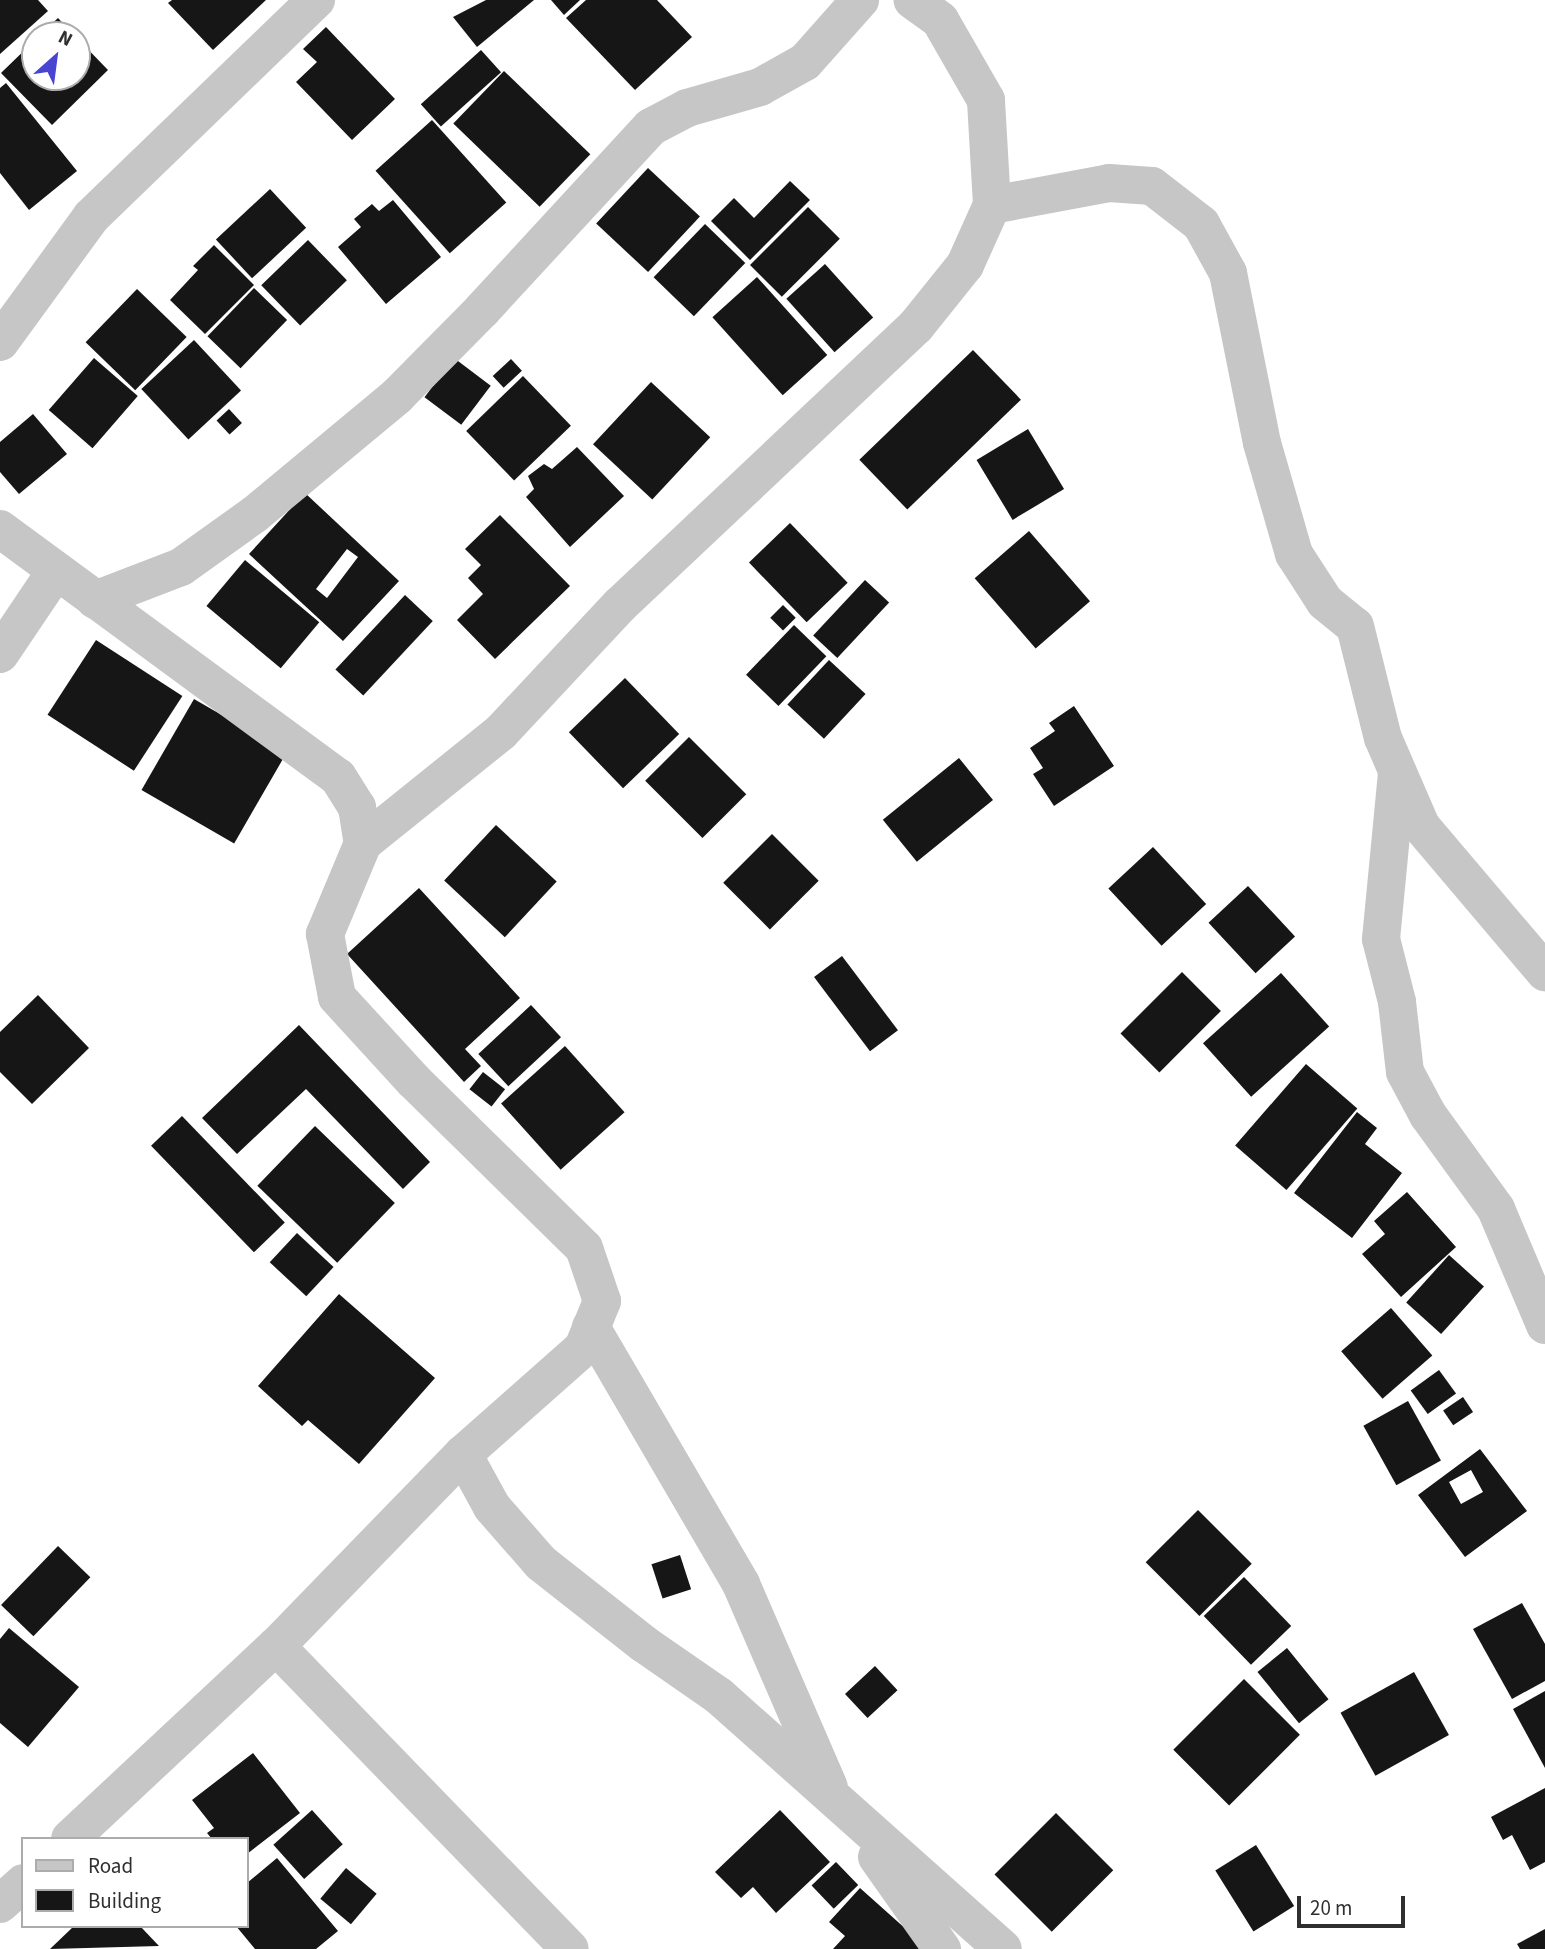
<!DOCTYPE html>
<html>
<head>
<meta charset="utf-8">
<style>
  body { margin:0 }
  #map { position:relative; width:1545px; height:1949px; overflow:hidden; background:#fff; font-family:"Source Sans 3",sans-serif }
  div>[style] { position:absolute }
  .building>* { inset:0; background:#161616; transform-origin:0 0 }
  .minor>* { height:38px; margin:-19px; padding:0 19px; transform-origin:19px; border-radius:19px; background:#c6c6c6 }
  span { translate:-50% -50%; white-space:nowrap; text-align:center; line-height:1.15; -webkit-text-stroke:7px #fff; paint-order:stroke }
  .legend { position:absolute; left:21px; top:1837px; width:228px; height:91px; box-sizing:border-box; background:#fff; border:2px solid #acacac; margin:0; padding:9px 12px; list-style:none; font-size:21px; color:#2f2f2f }
  .legend li { display:flex; align-items:center; gap:14px; height:35px }
  .legend b { width:35px; border:2px solid #acacac }
  .north { position:absolute; left:21px; top:21px; width:70px; height:70px; box-sizing:border-box; background:#fff; border:2px solid #acacac; border-radius:50%; rotate:28deg; font-size:19px; font-weight:700; line-height:28px; text-align:center; color:#2f2f2f }
  .north::after { content:''; display:block; margin:auto; width:24px; height:32px; background:#4a44d2; clip-path:polygon(50% 0,100% 100%,50% 72%,0 100%) }
  .scale { position:absolute; left:1297px; top:1896px; width:108px; height:32px; box-sizing:border-box; border:4px solid #2f2f2f; border-top:0; padding-left:9px; font-size:21px; line-height:24px; white-space:nowrap; color:#2f2f2f; -webkit-text-stroke:5px #fff; paint-order:stroke }
</style>
</head>
<body>
<div id="map">
  <div class="building">
    <div style="clip-path:polygon(0 0,38px 0,48px 11px,0 54px)"></div>
    <div style="clip-path:polygon(172px 0,266px 0,213px 50px,168px 3px)"></div>
    <div style="clip-path:polygon(486px 0,534px 0,477px 47px,453px 17px)"></div>
    <div style="clip-path:polygon(551px 0,580px 0,564px 15px)"></div>
    <div style="clip-path:polygon(586px 0,657px 0,692px 37px,635px 90px,566px 18px)"></div>
    <div style="clip-path:polygon(58px 18px,74px 35px,40px 35px)"></div>
    <div style="clip-path:polygon(326px 27px,395px 99px,352px 140px,296px 82px,317px 62px,303px 49px)"></div>
    <div style="clip-path:polygon(77px 38px,108px 70px,52px 125px,1px 73px,35px 40px,35px 77px,77px 77px)"></div>
    <div style="left:481px;top:50px;width:30px;height:81px;rotate:48deg"></div>
    <div style="left:504px;top:71px;width:120px;height:73px;rotate:44deg"></div>
    <div style="clip-path:polygon(6px 83px,77px 171px,29px 210px,0 173px,0 88px)"></div>
    <div style="left:432px;top:120px;width:111px;height:76px;rotate:48deg"></div>
    <div style="left:648px;top:168px;width:71px;height:76px;rotate:43deg"></div>
    <div style="clip-path:polygon(790px 181px,810px 200px,750px 260px,711px 221px,734px 198px,754px 218px)"></div>
    <div style="left:270px;top:189px;width:53px;height:74px;rotate:47deg"></div>
    <div style="clip-path:polygon(393px 200px,441px 257px,386px 304px,338px 247px,361px 227px,354px 219px,372px 204px,379px 211px)"></div>
    <div style="left:808px;top:207px;width:45px;height:82px;rotate:45deg"></div>
    <div style="left:705px;top:224px;width:56px;height:74px;rotate:44deg"></div>
    <div style="left:308px;top:240px;width:56px;height:65px;rotate:46deg"></div>
    <div style="clip-path:polygon(214px 245px,254px 285px,205px 334px,170px 300px,198px 270px,193px 266px)"></div>
    <div style="left:825px;top:264px;width:72px;height:52px;rotate:48deg"></div>
    <div style="left:757px;top:277px;width:105px;height:60px;rotate:48deg"></div>
    <div style="left:254px;top:288px;width:46px;height:67px;rotate:44deg"></div>
    <div style="left:137px;top:289px;width:69px;height:74px;rotate:44deg"></div>
    <div style="left:194px;top:340px;width:69px;height:72px;rotate:47deg"></div>
    <div style="left:973px;top:350px;width:69px;height:158px;rotate:46deg"></div>
    <div style="left:94px;top:358px;width:58px;height:69px;rotate:41deg"></div>
    <div style="left:454px;top:358px;width:46px;height:49px;rotate:37deg"></div>
    <div style="left:511px;top:359px;width:16px;height:25px;rotate:47deg"></div>
    <div style="left:523px;top:376px;width:69px;height:79px;rotate:46deg"></div>
    <div style="left:651px;top:382px;width:81px;height:85px;rotate:43deg"></div>
    <div style="left:229px;top:409px;width:19px;height:17px;rotate:47deg"></div>
    <div style="clip-path:polygon(33px 414px,67px 454px,19px 494px,0 472px,0 442px)"></div>
    <div style="left:1028px;top:429px;width:70px;height:60px;rotate:59deg"></div>
    <div style="clip-path:polygon(577px 447px,624px 496px,570px 547px,526px 497px,534px 489px,528px 476px,544px 464px,552px 469px)"></div>
    <div style="clip-path:polygon(evenodd,305px 493px,399px 581px,343px 641px,249px 554px,305px 493px,347px 549px,358px 557px,327px 598px,316px 589px,347px 549px)"></div>
    <div style="clip-path:polygon(500px 515px,570px 586px,495px 659px,457px 620px,483px 594px,468px 578px,481px 565px,465px 549px)"></div>
    <div style="left:790px;top:523px;width:83px;height:57px;rotate:46deg"></div>
    <div style="left:1029px;top:531px;width:93px;height:72px;rotate:49deg"></div>
    <div style="left:245px;top:560px;width:97px;height:60px;rotate:40deg"></div>
    <div style="left:865px;top:580px;width:33px;height:76px;rotate:43deg"></div>
    <div style="left:405px;top:595px;width:38px;height:102px;rotate:43deg"></div>
    <div style="left:783px;top:605px;width:18px;height:18px;rotate:45deg"></div>
    <div style="left:794px;top:625px;width:45px;height:69px;rotate:44deg"></div>
    <div style="left:96px;top:640px;width:103px;height:89px;rotate:33deg"></div>
    <div style="left:829px;top:660px;width:50px;height:61px;rotate:43deg"></div>
    <div style="left:625px;top:678px;width:78px;height:78px;rotate:46deg"></div>
    <div style="left:194px;top:699px;width:107px;height:105px;rotate:30deg"></div>
    <div style="clip-path:polygon(1074px 706px,1114px 766px,1054px 806px,1033px 774px,1043px 768px,1030px 748px,1055px 731px,1049px 723px)"></div>
    <div style="left:689px;top:737px;width:81px;height:62px;rotate:45deg"></div>
    <div style="left:959px;top:758px;width:54px;height:98px;rotate:51deg"></div>
    <div style="left:496px;top:825px;width:83px;height:76px;rotate:43deg"></div>
    <div style="left:772px;top:834px;width:66px;height:69px;rotate:45deg"></div>
    <div style="left:1153px;top:847px;width:78px;height:61px;rotate:47deg"></div>
    <div style="left:1248px;top:886px;width:69px;height:54px;rotate:47deg"></div>
    <div style="clip-path:polygon(419px 888px,520px 998px,465px 1049px,481px 1066px,464px 1082px,347px 954px)"></div>
    <div style="left:842px;top:956px;width:93px;height:35px;rotate:53deg"></div>
    <div style="left:1182px;top:972px;width:55px;height:87px;rotate:45deg"></div>
    <div style="left:1281px;top:973px;width:72px;height:105px;rotate:48deg"></div>
    <div style="clip-path:polygon(38px 995px,89px 1048px,32px 1104px,0 1072px,0 1032px)"></div>
    <div style="left:531px;top:1005px;width:44px;height:72px;rotate:47deg"></div>
    <div style="clip-path:polygon(299px 1025px,430px 1162px,403px 1189px,306px 1089px,237px 1154px,202px 1118px)"></div>
    <div style="left:565px;top:1046px;width:89px;height:86px;rotate:48deg"></div>
    <div style="left:1306px;top:1064px;width:68px;height:108px;rotate:41deg"></div>
    <div style="left:483px;top:1072px;width:28px;height:22px;rotate:38deg"></div>
    <div style="clip-path:polygon(1357px 1112px,1377px 1128px,1365px 1144px,1402px 1173px,1352px 1238px,1294px 1193px)"></div>
    <div style="left:182px;top:1116px;width:148px;height:43px;rotate:46deg"></div>
    <div style="left:315px;top:1126px;width:111px;height:83px;rotate:44deg"></div>
    <div style="clip-path:polygon(1407px 1192px,1456px 1247px,1401px 1297px,1362px 1254px,1385px 1234px,1374px 1221px)"></div>
    <div style="left:297px;top:1233px;width:50px;height:40px;rotate:43deg"></div>
    <div style="left:1449px;top:1255px;width:47px;height:64px;rotate:42deg"></div>
    <div style="clip-path:polygon(339px 1294px,435px 1378px,359px 1464px,308px 1420px,302px 1426px,258px 1386px)"></div>
    <div style="left:1391px;top:1308px;width:63px;height:66px;rotate:49deg"></div>
    <div style="left:1439px;top:1370px;width:29px;height:35px;rotate:54deg"></div>
    <div style="left:1463px;top:1397px;width:18px;height:24px;rotate:56deg"></div>
    <div style="left:1408px;top:1401px;width:68px;height:51px;rotate:61deg"></div>
    <div style="clip-path:polygon(evenodd,1480px 1449px,1527px 1511px,1465px 1557px,1418px 1495px,1480px 1449px,1471px 1470px,1483px 1492px,1461px 1504px,1449px 1482px,1471px 1470px)"></div>
    <div style="left:1198px;top:1510px;width:76px;height:74px;rotate:45deg"></div>
    <div style="left:58px;top:1546px;width:45px;height:82px;rotate:44deg"></div>
    <div style="left:680px;top:1555px;width:36px;height:30px;rotate:72deg"></div>
    <div style="left:1244px;top:1577px;width:68px;height:56px;rotate:46deg"></div>
    <div style="clip-path:polygon(1522px 1603px,1545px 1644px,1545px 1681px,1512px 1699px,1473px 1629px)"></div>
    <div style="clip-path:polygon(9px 1628px,79px 1687px,28px 1747px,0 1723px,0 1639px)"></div>
    <div style="left:1287px;top:1648px;width:66px;height:38px;rotate:51deg"></div>
    <div style="left:875px;top:1666px;width:33px;height:41px;rotate:47deg"></div>
    <div style="left:1414px;top:1672px;width:72px;height:84px;rotate:61deg"></div>
    <div style="left:1244px;top:1679px;width:79px;height:100px;rotate:45deg"></div>
    <div style="clip-path:polygon(1545px 1691px,1545px 1768px,1513px 1709px)"></div>
    <div style="clip-path:polygon(253px 1753px,300px 1813px,247px 1854px,247px 1839px,212px 1839px,207px 1833px,214px 1828px,192px 1800px)"></div>
    <div style="clip-path:polygon(1545px 1788px,1545px 1862px,1530px 1870px,1512px 1835px,1503px 1840px,1491px 1817px)"></div>
    <div style="left:312px;top:1810px;width:46px;height:52px;rotate:48deg"></div>
    <div style="clip-path:polygon(780px 1810px,830px 1862px,776px 1913px,753px 1887px,741px 1898px,715px 1872px)"></div>
    <div style="left:1056px;top:1813px;width:81px;height:87px;rotate:45deg"></div>
    <div style="left:1256px;top:1845px;width:72px;height:48px;rotate:58deg"></div>
    <div style="clip-path:polygon(277px 1858px,338px 1931px,316px 1949px,255px 1949px,236px 1926px,247px 1926px,247px 1883px)"></div>
    <div style="left:836px;top:1862px;width:32px;height:34px;rotate:46deg"></div>
    <div style="left:346px;top:1868px;width:40px;height:40px;rotate:40deg"></div>
    <div style="clip-path:polygon(860px 1888px,926px 1947px,924px 1949px,833px 1949px,845px 1936px,829px 1922px)"></div>
    <div style="clip-path:polygon(74px 1926px,140px 1926px,159px 1946px,50px 1949px)"></div>
    <div style="clip-path:polygon(1545px 1929px,1545px 1949px,1520px 1949px,1517px 1944px)"></div>
  </div>
  <div class="minor">
    <div style="left:992px;top:205px;width:119px;rotate:-10.6deg"></div>
    <div style="left:1109px;top:183px;width:43px;rotate:4deg"></div>
    <div style="left:1152px;top:186px;width:62px;rotate:37.8deg"></div>
    <div style="left:1201px;top:224px;width:56px;rotate:61.1deg"></div>
    <div style="left:1228px;top:273px;width:173px;rotate:78.7deg"></div>
    <div style="left:1262px;top:443px;width:116px;rotate:73.9deg"></div>
    <div style="left:1294px;top:554px;width:57px;rotate:57.1deg"></div>
    <div style="left:1325px;top:602px;width:38px;rotate:39deg"></div>
    <div style="left:1355px;top:626px;width:115px;rotate:76deg"></div>
    <div style="left:1383px;top:738px;width:96px;rotate:66.6deg"></div>
    <div style="left:1421px;top:826px;width:192px;rotate:49.7deg"></div>
    <div style="left:0;top:342px;width:155px;rotate:-53.9deg"></div>
    <div style="left:91px;top:217px;width:313px;rotate:-44deg"></div>
    <div style="left:0;top:529px;width:419px;rotate:36.3deg"></div>
    <div style="left:338px;top:777px;width:36px;rotate:58deg"></div>
    <div style="left:357px;top:807px;width:36px;rotate:81deg"></div>
    <div style="left:363px;top:843px;width:99px;rotate:112.7deg"></div>
    <div style="left:325px;top:934px;width:64px;rotate:79.2deg"></div>
    <div style="left:337px;top:997px;width:114px;rotate:47.5deg"></div>
    <div style="left:414px;top:1081px;width:238px;rotate:44.5deg"></div>
    <div style="left:584px;top:1248px;width:56px;rotate:71.2deg"></div>
    <div style="left:602px;top:1301px;width:51px;rotate:112deg"></div>
    <div style="left:583px;top:1348px;width:160px;rotate:138.5deg"></div>
    <div style="left:463px;top:1454px;width:268px;rotate:134.2deg"></div>
    <div style="left:276px;top:1646px;width:282px;rotate:136.9deg"></div>
    <div style="left:95px;top:600px;width:92px;rotate:-21deg"></div>
    <div style="left:181px;top:567px;width:91px;rotate:-35.6deg"></div>
    <div style="left:255px;top:514px;width:185px;rotate:-39.7deg"></div>
    <div style="left:397px;top:396px;width:121px;rotate:-45.3deg"></div>
    <div style="left:482px;top:310px;width:249px;rotate:-47.3deg"></div>
    <div style="left:651px;top:127px;width:41px;rotate:-27.8deg"></div>
    <div style="left:687px;top:108px;width:76px;rotate:-16deg"></div>
    <div style="left:760px;top:87px;width:51px;rotate:-29.1deg"></div>
    <div style="left:805px;top:62px;width:83px;rotate:-48.4deg"></div>
    <div style="left:0;top:654px;width:99px;rotate:-56.1deg"></div>
    <div style="left:1397px;top:773px;width:167px;rotate:95.5deg"></div>
    <div style="left:1381px;top:939px;width:65px;rotate:75.7deg"></div>
    <div style="left:1397px;top:1002px;width:70px;rotate:83.5deg"></div>
    <div style="left:1405px;top:1072px;width:49px;rotate:61.9deg"></div>
    <div style="left:1428px;top:1115px;width:116px;rotate:54.1deg"></div>
    <div style="left:1496px;top:1209px;width:126px;rotate:67.1deg"></div>
    <div style="left:363px;top:843px;width:177px;rotate:-38.8deg"></div>
    <div style="left:501px;top:732px;width:174px;rotate:-46.9deg"></div>
    <div style="left:620px;top:605px;width:407px;rotate:-43.3deg"></div>
    <div style="left:916px;top:326px;width:78px;rotate:-51.2deg"></div>
    <div style="left:965px;top:265px;width:66px;rotate:-65.8deg"></div>
    <div style="left:992px;top:205px;width:105px;rotate:-93.3deg"></div>
    <div style="left:986px;top:100px;width:92px;rotate:-119.9deg"></div>
    <div style="left:940px;top:20px;width:34px;rotate:-144deg"></div>
    <div style="left:591px;top:1327px;width:298px;rotate:59.7deg"></div>
    <div style="left:741px;top:1584px;width:221px;rotate:66.6deg"></div>
    <div style="left:463px;top:1454px;width:60px;rotate:61.3deg"></div>
    <div style="left:492px;top:1507px;width:74px;rotate:48.8deg"></div>
    <div style="left:541px;top:1563px;width:131px;rotate:38.2deg"></div>
    <div style="left:644px;top:1644px;width:91px;rotate:34.7deg"></div>
    <div style="left:719px;top:1696px;width:380px;rotate:41.7deg"></div>
    <div style="left:276px;top:1646px;width:422px;rotate:45.9deg"></div>
    <div style="left:877px;top:1857px;width:113px;rotate:54.8deg"></div>
    <div style="left:0;top:1904px;width:31px;rotate:-42deg"></div>
  </div>
  <ul class="legend">
  <li><b style="height:9px;background:#c6c6c6"></b>Road</li>
  <li><b style="height:19px;background:#161616"></b>Building</li>
  </ul>
  <div class="north">N</div>
  <div class="scale">20 m</div>
</div>
</body>
</html>
